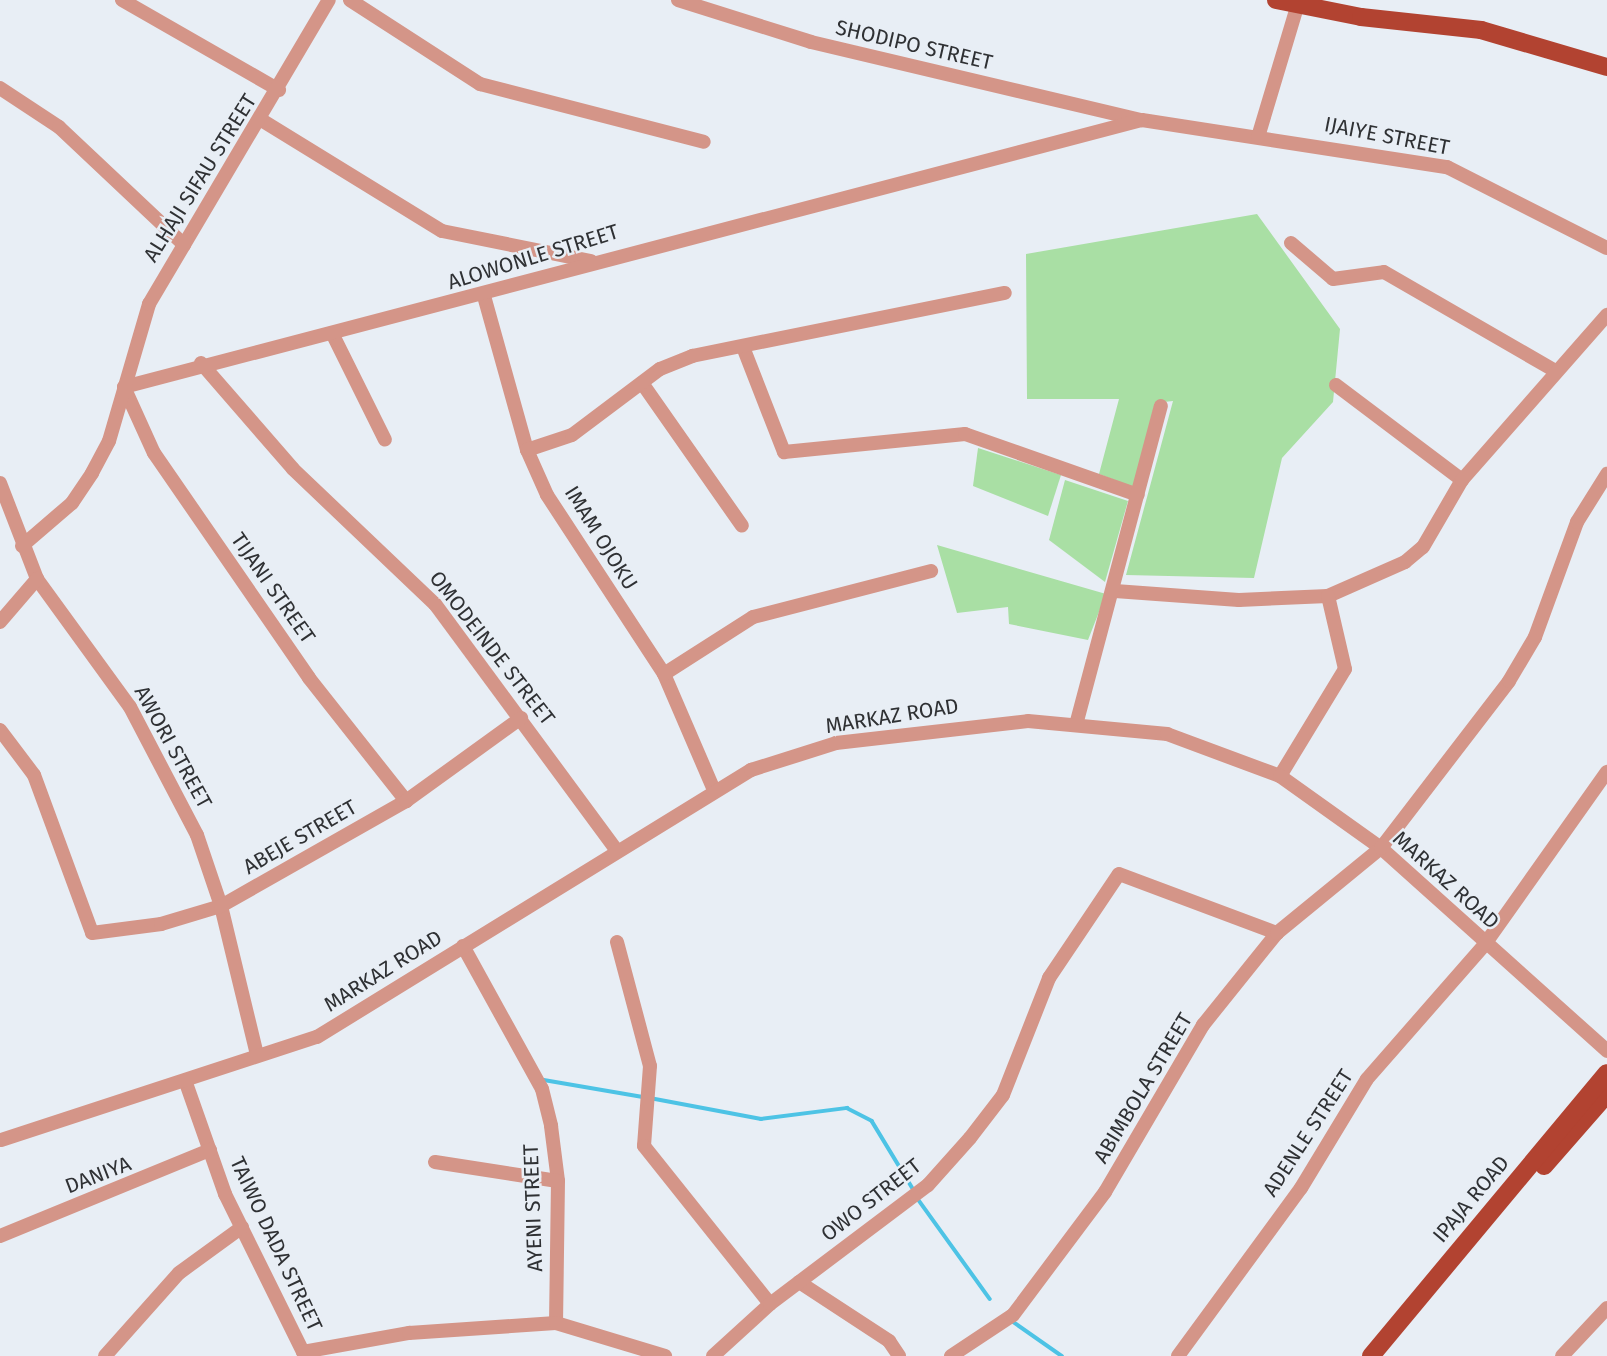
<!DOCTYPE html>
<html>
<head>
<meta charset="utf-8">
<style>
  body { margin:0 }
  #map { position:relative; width:1607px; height:1356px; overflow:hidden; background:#e8eef5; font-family:"Fira Sans",sans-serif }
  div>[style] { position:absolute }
  .green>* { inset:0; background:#a9dfa4 }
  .stream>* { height:3.5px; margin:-1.75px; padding:0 1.75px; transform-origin:1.75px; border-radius:1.75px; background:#4dc3e5 }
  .minor>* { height:14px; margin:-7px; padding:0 7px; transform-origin:7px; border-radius:7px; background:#d49588 }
  .major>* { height:18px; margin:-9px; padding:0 9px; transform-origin:9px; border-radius:9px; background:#b24331 }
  span { translate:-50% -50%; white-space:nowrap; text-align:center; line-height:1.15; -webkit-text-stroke:5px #e8eef5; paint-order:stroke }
  .street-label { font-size:21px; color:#2f3134 }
</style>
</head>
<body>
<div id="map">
  <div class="green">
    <div style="clip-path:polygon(1257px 214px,1340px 329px,1333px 402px,1282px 458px,1254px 578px,1126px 575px,1173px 401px,1155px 403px,1133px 487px,1099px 474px,1119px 399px,1027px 399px,1026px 254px)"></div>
    <div style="clip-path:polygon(978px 448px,1061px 475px,1048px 516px,973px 486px)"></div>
    <div style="clip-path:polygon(1065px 480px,1128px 501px,1105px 582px,1049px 540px)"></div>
    <div style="clip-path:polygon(937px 545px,1106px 594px,1088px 640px,1009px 624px,1008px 607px,957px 613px)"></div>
  </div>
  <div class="stream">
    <div style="left:544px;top:1080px;width:100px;rotate:9.7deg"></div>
    <div style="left:650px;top:1098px;width:113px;rotate:10.7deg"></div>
    <div style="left:761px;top:1119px;width:87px;rotate:-7.3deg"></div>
    <div style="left:847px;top:1108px;width:28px;rotate:27deg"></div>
    <div style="left:872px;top:1121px;width:83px;rotate:58.8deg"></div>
    <div style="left:918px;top:1199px;width:123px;rotate:54.2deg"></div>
    <div style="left:1012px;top:1321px;width:61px;rotate:35deg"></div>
  </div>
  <div class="minor">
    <div style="left:122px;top:0;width:181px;rotate:29.8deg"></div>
    <div style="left:350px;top:0;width:155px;rotate:32.9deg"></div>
    <div style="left:480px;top:84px;width:231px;rotate:14.5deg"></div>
    <div style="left:678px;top:0;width:139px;rotate:17.5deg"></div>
    <div style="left:811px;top:42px;width:340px;rotate:13.3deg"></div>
    <div style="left:1142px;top:120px;width:309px;rotate:8.8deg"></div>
    <div style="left:1447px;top:167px;width:179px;rotate:26.9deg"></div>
    <div style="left:0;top:88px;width:71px;rotate:33.5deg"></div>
    <div style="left:59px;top:127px;width:172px;rotate:43.3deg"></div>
    <div style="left:263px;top:121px;width:210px;rotate:31.6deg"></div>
    <div style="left:442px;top:231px;width:152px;rotate:11.4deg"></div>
    <div style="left:1258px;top:137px;width:143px;rotate:-73.3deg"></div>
    <div style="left:1291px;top:243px;width:55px;rotate:40.6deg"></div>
    <div style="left:1333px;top:279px;width:51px;rotate:-7.8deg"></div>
    <div style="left:1384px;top:272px;width:196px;rotate:30deg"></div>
    <div style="left:484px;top:296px;width:160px;rotate:74.4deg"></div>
    <div style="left:527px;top:450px;width:49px;rotate:66deg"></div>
    <div style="left:547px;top:495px;width:214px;rotate:56.8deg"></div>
    <div style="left:664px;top:674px;width:126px;rotate:66.7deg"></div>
    <div style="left:332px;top:333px;width:119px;rotate:63.6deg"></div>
    <div style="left:743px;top:347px;width:113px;rotate:68.7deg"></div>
    <div style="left:784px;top:452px;width:182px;rotate:-5.7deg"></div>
    <div style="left:965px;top:434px;width:183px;rotate:19.4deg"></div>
    <div style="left:201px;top:363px;width:140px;rotate:49deg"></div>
    <div style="left:293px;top:469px;width:196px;rotate:43.6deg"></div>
    <div style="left:435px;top:604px;width:307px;rotate:53.6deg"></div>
    <div style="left:642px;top:383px;width:174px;rotate:55deg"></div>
    <div style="left:1336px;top:385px;width:158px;rotate:37deg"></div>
    <div style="left:124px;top:387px;width:1052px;rotate:-14.7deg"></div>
    <div style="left:124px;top:387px;width:72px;rotate:65.6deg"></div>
    <div style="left:154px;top:453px;width:273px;rotate:55.4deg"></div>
    <div style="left:309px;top:678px;width:157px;rotate:51.7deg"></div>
    <div style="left:527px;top:450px;width:47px;rotate:-18.4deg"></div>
    <div style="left:572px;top:435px;width:110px;rotate:-36.9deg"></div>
    <div style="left:660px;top:369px;width:35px;rotate:-22deg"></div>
    <div style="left:692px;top:356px;width:319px;rotate:-11.4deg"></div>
    <div style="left:0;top:483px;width:103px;rotate:68.9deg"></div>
    <div style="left:37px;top:579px;width:158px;rotate:54deg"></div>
    <div style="left:130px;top:707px;width:144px;rotate:62.4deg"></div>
    <div style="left:197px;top:835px;width:75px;rotate:71.3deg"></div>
    <div style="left:221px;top:906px;width:153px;rotate:76.4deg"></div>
    <div style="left:22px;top:546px;width:66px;rotate:-40.7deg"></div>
    <div style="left:72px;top:503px;width:36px;rotate:-56deg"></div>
    <div style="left:92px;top:473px;width:36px;rotate:-62deg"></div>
    <div style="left:109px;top:441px;width:143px;rotate:-73.7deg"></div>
    <div style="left:149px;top:304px;width:353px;rotate:-59.4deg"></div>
    <div style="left:1115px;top:591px;width:124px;rotate:4.2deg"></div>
    <div style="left:1239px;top:600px;width:89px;rotate:-2.6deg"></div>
    <div style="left:1328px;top:596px;width:84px;rotate:-23.8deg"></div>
    <div style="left:1405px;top:562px;width:23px;rotate:-40deg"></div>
    <div style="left:1423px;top:547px;width:78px;rotate:-59.8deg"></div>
    <div style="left:1462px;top:480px;width:220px;rotate:-48.7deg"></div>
    <div style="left:0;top:622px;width:57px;rotate:-49.3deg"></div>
    <div style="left:664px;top:674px;width:106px;rotate:-32.6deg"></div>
    <div style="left:753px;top:617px;width:184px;rotate:-14.5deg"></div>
    <div style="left:1077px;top:721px;width:326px;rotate:-75.1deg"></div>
    <div style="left:0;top:730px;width:56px;rotate:52.9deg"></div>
    <div style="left:34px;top:775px;width:168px;rotate:69.8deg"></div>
    <div style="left:92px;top:933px;width:70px;rotate:-7.4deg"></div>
    <div style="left:161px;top:924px;width:63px;rotate:-16.7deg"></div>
    <div style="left:221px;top:906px;width:213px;rotate:-29.6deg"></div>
    <div style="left:406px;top:801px;width:142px;rotate:-35.8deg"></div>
    <div style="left:1280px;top:776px;width:125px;rotate:-58.7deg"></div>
    <div style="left:1345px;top:669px;width:75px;rotate:-103.1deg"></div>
    <div style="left:617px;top:942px;width:128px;rotate:75.1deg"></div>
    <div style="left:650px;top:1066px;width:80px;rotate:94.3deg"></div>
    <div style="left:644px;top:1146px;width:202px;rotate:51.4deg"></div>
    <div style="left:463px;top:946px;width:163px;rotate:61.1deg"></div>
    <div style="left:542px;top:1089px;width:38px;rotate:76deg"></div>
    <div style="left:551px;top:1126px;width:55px;rotate:82.7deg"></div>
    <div style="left:558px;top:1181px;width:142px;rotate:90.8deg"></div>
    <div style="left:186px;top:1083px;width:118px;rotate:70.6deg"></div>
    <div style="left:225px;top:1194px;width:176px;rotate:63.7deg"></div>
    <div style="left:303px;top:1352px;width:108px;rotate:-10.2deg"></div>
    <div style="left:409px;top:1333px;width:147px;rotate:-3.9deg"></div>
    <div style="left:556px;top:1323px;width:114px;rotate:16.8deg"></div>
    <div style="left:1px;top:1140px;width:332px;rotate:-18.1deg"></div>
    <div style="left:317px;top:1037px;width:510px;rotate:-31.6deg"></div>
    <div style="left:751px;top:770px;width:89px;rotate:-17.6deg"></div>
    <div style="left:836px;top:743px;width:193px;rotate:-6.5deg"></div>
    <div style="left:1028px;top:721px;width:140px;rotate:5.3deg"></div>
    <div style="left:1167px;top:734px;width:121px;rotate:20.4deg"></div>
    <div style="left:1280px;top:776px;width:124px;rotate:35.5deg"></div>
    <div style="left:1381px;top:848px;width:304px;rotate:41.9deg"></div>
    <div style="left:435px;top:1162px;width:124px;rotate:8.8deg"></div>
    <div style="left:0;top:1236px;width:227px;rotate:-22.3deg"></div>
    <div style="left:799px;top:1282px;width:108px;rotate:33.2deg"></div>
    <div style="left:889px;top:1341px;width:18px;rotate:56deg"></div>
    <div style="left:105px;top:1356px;width:111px;rotate:-48.3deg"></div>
    <div style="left:179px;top:1273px;width:78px;rotate:-36.1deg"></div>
    <div style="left:713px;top:1356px;width:77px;rotate:-42.4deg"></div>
    <div style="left:770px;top:1304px;width:198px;rotate:-37deg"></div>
    <div style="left:928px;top:1185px;width:63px;rotate:-48.2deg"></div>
    <div style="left:970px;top:1138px;width:54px;rotate:-52.5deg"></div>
    <div style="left:1003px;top:1095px;width:126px;rotate:-68.5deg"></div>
    <div style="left:1049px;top:978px;width:125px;rotate:-56.1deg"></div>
    <div style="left:1119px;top:874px;width:169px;rotate:20.5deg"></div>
    <div style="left:951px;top:1356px;width:74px;rotate:-33.5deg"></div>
    <div style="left:1013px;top:1315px;width:154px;rotate:-53.2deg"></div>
    <div style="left:1105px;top:1192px;width:194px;rotate:-59.6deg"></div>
    <div style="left:1203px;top:1025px;width:118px;rotate:-51.2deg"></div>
    <div style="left:1277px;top:933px;width:134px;rotate:-39.3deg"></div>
    <div style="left:1381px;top:848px;width:210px;rotate:-52.5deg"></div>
    <div style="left:1509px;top:681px;width:51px;rotate:-59.4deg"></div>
    <div style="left:1535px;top:637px;width:122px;rotate:-69.9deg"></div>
    <div style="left:1577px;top:522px;width:57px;rotate:-58deg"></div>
    <div style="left:1178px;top:1356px;width:208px;rotate:-53.8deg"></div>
    <div style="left:1301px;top:1188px;width:127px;rotate:-58.8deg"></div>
    <div style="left:1367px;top:1079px;width:179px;rotate:-48.8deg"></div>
    <div style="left:1485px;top:944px;width:211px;rotate:-54.7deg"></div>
    <div style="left:1562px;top:1356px;width:66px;rotate:-46.8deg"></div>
  </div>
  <div class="major">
    <div style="left:1276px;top:0;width:87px;rotate:11.3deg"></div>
    <div style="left:1361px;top:17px;width:121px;rotate:6.2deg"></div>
    <div style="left:1481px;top:30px;width:131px;rotate:16.4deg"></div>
    <div style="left:1544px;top:1166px;width:96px;rotate:-48.8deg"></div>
    <div style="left:1371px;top:1356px;width:368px;rotate:-50.2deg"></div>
  </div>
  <div class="street-label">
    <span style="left:914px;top:45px;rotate:13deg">SHODIPO STREET</span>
    <span style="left:1387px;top:136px;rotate:11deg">IJAIYE STREET</span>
    <span style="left:200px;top:178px;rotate:-58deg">ALHAJI SIFAU STREET</span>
    <span style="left:533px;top:257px;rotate:-17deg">ALOWONLE STREET</span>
    <span style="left:601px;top:538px;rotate:58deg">IMAM OJOKU</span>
    <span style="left:273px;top:588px;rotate:55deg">TIJANI STREET</span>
    <span style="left:492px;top:648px;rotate:52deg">OMODEINDE STREET</span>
    <span style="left:892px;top:716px;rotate:-9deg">MARKAZ ROAD</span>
    <span style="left:173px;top:747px;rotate:61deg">AWORI STREET</span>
    <span style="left:300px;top:837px;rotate:-30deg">ABEJE STREET</span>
    <span style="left:1446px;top:880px;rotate:42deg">MARKAZ ROAD</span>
    <span style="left:383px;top:971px;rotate:-32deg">MARKAZ ROAD</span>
    <span style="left:1143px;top:1088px;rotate:-59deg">ABIMBOLA STREET</span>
    <span style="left:1308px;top:1133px;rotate:-57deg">ADENLE STREET</span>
    <span style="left:98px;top:1175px;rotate:-21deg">DANIYA</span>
    <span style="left:1471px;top:1199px;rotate:-50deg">IPAJA ROAD</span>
    <span style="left:871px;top:1200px;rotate:-38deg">OWO STREET</span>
    <span style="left:533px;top:1208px;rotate:-92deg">AYENI STREET</span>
    <span style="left:276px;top:1244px;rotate:65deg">TAIWO DADA STREET</span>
  </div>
</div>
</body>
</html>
